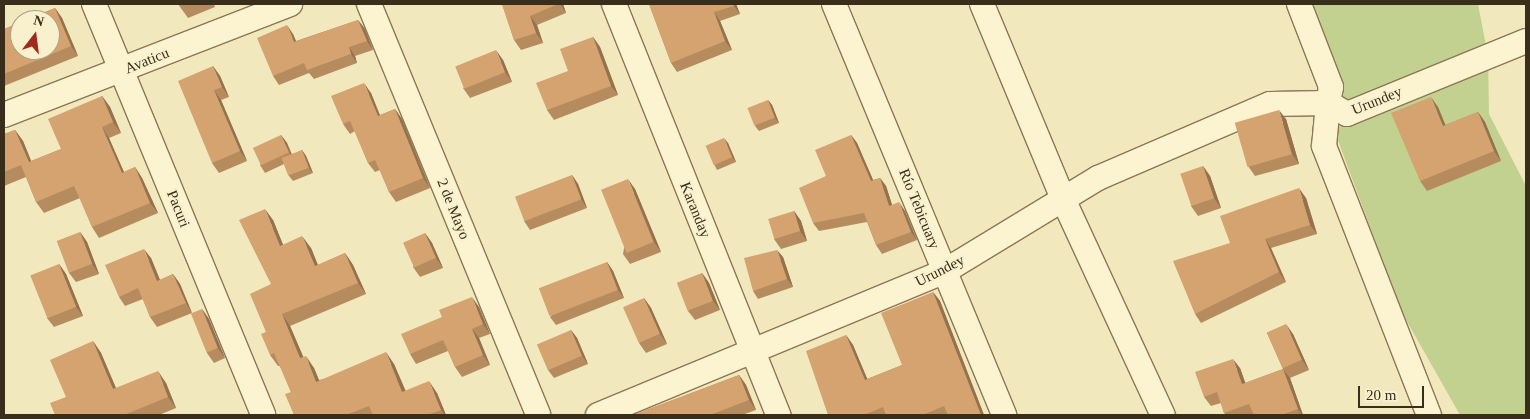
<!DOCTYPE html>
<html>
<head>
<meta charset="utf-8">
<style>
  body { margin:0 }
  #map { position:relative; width:1530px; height:419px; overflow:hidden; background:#f2e8bd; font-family:"Times New Roman",serif }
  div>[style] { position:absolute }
  .green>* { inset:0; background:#c3d190 }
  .roads { filter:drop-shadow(1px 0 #8c7754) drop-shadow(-1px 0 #8c7754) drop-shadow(0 1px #8c7754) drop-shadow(0 -1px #8c7754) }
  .minor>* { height:24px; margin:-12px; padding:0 12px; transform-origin:12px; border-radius:12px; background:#fcf4d1 }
  .wall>* { inset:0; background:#b68c5f }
  .shaded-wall>* { inset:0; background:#94724e }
  .building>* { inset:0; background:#d4a36f; transform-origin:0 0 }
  span { translate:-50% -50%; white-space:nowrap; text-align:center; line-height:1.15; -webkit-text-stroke:4.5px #f9f1cd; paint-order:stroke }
  .street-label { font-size:15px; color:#392d1b }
  .frame { position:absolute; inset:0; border:5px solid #392d1b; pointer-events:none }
  .north { position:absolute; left:10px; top:10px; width:50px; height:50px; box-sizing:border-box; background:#f9f1cd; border:1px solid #aca386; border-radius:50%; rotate:15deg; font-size:14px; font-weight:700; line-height:20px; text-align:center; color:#392d1b }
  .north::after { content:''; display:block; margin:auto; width:18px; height:22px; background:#a12a1e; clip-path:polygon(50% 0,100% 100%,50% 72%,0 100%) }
  .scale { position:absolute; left:1358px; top:386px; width:66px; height:22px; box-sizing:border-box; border:2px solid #392d1b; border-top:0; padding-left:6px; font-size:15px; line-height:18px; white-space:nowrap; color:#392d1b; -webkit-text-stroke:4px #f9f1cd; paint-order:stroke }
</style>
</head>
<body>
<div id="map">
  <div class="green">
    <div style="clip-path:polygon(1303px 4px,1478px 4px,1488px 56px,1489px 114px,1526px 186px,1526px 415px,1460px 415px,1401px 311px,1316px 81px)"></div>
  </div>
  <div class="roads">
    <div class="minor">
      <div style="left:94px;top:4px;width:444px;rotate:67.6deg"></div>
      <div style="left:369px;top:4px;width:444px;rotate:67.6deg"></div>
      <div style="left:614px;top:4px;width:443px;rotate:68.2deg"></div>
      <div style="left:834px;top:4px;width:445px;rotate:67.5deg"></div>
      <div style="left:982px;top:4px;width:211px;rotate:67.4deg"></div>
      <div style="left:1063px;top:199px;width:238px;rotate:65.2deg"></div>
      <div style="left:1299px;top:4px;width:89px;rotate:68.9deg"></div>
      <div style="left:1331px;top:87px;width:16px;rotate:101deg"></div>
      <div style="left:1328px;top:103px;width:22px;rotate:30deg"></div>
      <div style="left:1347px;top:114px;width:193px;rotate:-22.2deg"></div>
      <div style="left:4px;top:115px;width:307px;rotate:-21.2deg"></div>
      <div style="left:598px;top:415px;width:376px;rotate:-22.5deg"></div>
      <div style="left:945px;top:271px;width:179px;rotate:-31.3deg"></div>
      <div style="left:1098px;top:178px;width:187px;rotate:-23.3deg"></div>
      <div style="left:1270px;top:104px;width:58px;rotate:-1deg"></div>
      <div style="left:1328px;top:103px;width:43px;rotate:95.3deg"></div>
      <div style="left:1324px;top:146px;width:289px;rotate:68.7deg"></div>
    </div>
  </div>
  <div class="wall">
    <div style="clip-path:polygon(178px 4px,214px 4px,215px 7px,188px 18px)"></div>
    <div style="clip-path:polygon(502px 4px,563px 4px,566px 13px,537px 25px,543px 43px,521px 50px,514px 40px)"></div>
    <div style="clip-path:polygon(649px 4px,736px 4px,740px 14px,720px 21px,732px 50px,677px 72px,671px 63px)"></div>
    <div style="clip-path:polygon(55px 8px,62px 18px,78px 56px,4px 86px,4px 29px)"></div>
    <div style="clip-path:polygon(358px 20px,365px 29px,373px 50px,355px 56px,357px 63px,314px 79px,309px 73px,279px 85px,273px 76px,293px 34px,296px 41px)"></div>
    <div style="clip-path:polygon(593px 37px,600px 47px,618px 95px,554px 120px,547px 110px,568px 71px)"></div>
    <div style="clip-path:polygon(503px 60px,512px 82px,470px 98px,463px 88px)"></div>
    <div style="clip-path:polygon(213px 66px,220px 76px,229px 97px,221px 100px,247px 161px,219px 173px,212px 163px)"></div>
    <div style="clip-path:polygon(371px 93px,380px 115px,395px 109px,402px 119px,430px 188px,396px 202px,389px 192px,380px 170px,375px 172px,368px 163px,355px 131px,350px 134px,343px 124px)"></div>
    <div style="clip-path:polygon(102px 96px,110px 107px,121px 133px,109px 138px,124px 172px,135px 167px,142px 178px,158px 213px,99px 238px,92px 227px,80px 198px,44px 213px,36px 202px,26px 177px,4px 186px,4px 134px,15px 130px,23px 141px,31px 161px,61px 149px)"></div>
    <div style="clip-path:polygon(768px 100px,772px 105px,779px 123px,759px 131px,755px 126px)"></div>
    <div style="clip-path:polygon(1438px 107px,1445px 125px,1478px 112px,1485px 122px,1501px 161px,1427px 191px,1420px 181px)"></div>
    <div style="clip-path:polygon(1286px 119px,1299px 164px,1255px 176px,1248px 166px)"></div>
    <div style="clip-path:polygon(281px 135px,287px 143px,292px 155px,302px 150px,306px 156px,313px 173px,293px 181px,289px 176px,284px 164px,265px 173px,260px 165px)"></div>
    <div style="clip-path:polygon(851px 135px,857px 143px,873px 180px,880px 178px,886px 186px,892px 205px,905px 211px,917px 240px,882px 254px,876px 245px,867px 222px,819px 231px,813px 223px,826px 176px)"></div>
    <div style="clip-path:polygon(728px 143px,736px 162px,717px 170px,714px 164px)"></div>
    <div style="clip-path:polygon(1203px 166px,1210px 176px,1221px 208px,1198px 216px,1191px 206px)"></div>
    <div style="clip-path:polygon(572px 175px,578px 184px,587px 208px,530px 230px,524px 221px)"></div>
    <div style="clip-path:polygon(635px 189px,661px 252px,630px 264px,623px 254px)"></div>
    <div style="clip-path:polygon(1306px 198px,1317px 234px,1271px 248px,1286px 282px,1201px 323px,1195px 314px,1230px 243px)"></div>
    <div style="clip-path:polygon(794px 211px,801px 221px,807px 241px,781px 249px,774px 239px)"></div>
    <div style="clip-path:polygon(273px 220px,283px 245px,311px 248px,318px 265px,345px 253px,353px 265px,366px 294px,290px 326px,303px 357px,314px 368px,319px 380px,394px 364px,405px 391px,437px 393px,446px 415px,294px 415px,291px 392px,280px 366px,278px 366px,270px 355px)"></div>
    <div style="clip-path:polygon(80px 232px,87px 242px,99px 274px,76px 282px,69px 273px)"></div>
    <div style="clip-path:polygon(425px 233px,432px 243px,443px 268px,420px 277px,413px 267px)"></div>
    <div style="clip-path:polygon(783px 257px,793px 287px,758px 299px,753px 291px)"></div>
    <div style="clip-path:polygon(151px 258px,160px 280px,173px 274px,180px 284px,192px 313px,157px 327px,150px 317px,143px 299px,125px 306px,119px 297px)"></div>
    <div style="clip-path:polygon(607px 262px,613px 271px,624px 298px,556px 325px,550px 317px)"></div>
    <div style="clip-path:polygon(59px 264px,66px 274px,83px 316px,54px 327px,47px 318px)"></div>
    <div style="clip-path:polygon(702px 273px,709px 283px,720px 310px,695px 320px,688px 311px)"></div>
    <div style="clip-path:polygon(933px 292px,940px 301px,984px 415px,828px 415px,846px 335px,853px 345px,867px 379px,902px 365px)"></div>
    <div style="clip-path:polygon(644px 298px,651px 308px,667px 344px,646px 353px,639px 343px)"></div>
    <div style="clip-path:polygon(479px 307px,490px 334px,479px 338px,490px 365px,462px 377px,455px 367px,448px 351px,416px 364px,410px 354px)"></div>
    <div style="clip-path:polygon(202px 309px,209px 319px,225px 358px,214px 363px,207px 353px)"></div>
    <div style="clip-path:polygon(571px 330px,577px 338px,588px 364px,554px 378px,548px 370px)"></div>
    <div style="clip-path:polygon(1267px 333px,1293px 334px,1309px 370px,1290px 378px,1303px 415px,1254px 415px,1253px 414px,1249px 415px,1226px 415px,1224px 413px,1221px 403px,1211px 406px,1204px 397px,1240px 368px,1245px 383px,1283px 369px)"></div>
    <div style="clip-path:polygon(93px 341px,101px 353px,116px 388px,166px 383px,176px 408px,159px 415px,55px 415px,66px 397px)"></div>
    <div style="clip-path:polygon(739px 375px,746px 385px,756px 410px,742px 415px,633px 415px)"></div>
  </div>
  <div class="shaded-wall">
    <div style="clip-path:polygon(560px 4px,563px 4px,566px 13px)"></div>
    <div style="clip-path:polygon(733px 4px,736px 4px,740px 14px,734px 6px)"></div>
    <div style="clip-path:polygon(55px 8px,62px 18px,78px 56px,71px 46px)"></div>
    <div style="clip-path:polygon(714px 12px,720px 21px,732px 50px,725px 41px)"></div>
    <div style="clip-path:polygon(530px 16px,537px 25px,543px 43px,536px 33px)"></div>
    <div style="clip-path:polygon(358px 20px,365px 29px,373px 50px,367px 41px)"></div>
    <div style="clip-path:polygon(287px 25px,293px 34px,300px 51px,294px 42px)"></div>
    <div style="clip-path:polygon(593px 37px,600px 47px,618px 95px,611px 86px)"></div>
    <div style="clip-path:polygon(349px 47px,355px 56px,357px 63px,351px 54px)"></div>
    <div style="clip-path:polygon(496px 50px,503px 60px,512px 82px,505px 72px)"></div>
    <div style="clip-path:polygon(213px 66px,220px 76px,229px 97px,222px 87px)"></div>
    <div style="clip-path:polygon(364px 83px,371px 93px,384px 126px,378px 116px)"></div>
    <div style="clip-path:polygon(214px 90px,221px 100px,247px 161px,240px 151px)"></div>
    <div style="clip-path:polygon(102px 96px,110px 107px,121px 133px,113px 122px)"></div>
    <div style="clip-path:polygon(1431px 97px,1438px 107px,1450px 136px,1443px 126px)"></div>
    <div style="clip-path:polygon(768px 100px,772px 105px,779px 123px,775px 118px)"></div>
    <div style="clip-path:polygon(395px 109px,402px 119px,430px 188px,423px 178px)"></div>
    <div style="clip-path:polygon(1279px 110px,1286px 119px,1299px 164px,1292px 154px)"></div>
    <div style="clip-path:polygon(1478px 112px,1485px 122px,1501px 161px,1494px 151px)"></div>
    <div style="clip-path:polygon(102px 127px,109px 138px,129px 184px,122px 173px)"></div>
    <div style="clip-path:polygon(15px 130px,23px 141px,36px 173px,29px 162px)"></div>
    <div style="clip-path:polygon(281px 135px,287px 143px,294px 160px,289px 152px)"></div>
    <div style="clip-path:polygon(851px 135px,857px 143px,877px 189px,871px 181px)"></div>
    <div style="clip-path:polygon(724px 138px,728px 143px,736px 162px,732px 157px)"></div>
    <div style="clip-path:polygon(302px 150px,306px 156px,313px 173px,309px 168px)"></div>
    <div style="clip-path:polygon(1203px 166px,1210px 176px,1221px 208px,1214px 198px)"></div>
    <div style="clip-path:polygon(135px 167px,142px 178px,158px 213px,150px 203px)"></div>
    <div style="clip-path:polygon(572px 175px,578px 184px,587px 208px,581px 199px)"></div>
    <div style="clip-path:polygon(880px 178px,886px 186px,895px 214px,889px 206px)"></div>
    <div style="clip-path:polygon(628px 179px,635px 189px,661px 252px,654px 242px)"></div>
    <div style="clip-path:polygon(1299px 188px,1306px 198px,1317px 234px,1310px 225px)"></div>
    <div style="clip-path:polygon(899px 202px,905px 211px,917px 240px,911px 232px)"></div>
    <div style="clip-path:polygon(265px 209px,273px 220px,288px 257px,280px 246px)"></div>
    <div style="clip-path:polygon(794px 211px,801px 221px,807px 241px,800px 231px)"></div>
    <div style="clip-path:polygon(80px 232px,87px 242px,99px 274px,92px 264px)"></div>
    <div style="clip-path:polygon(425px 233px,432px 243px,443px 268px,436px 258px)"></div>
    <div style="clip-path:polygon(302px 236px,311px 248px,323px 278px,315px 266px)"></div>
    <div style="clip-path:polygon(1265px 239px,1271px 248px,1286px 282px,1279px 272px)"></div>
    <div style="clip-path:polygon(144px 249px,151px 258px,164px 290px,157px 281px)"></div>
    <div style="clip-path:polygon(777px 250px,783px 257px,793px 287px,787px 279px)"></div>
    <div style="clip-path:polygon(345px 253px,353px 265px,366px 294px,358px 283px)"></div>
    <div style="clip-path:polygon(607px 262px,613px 271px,624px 298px,618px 290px)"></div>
    <div style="clip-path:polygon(59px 264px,66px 274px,83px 316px,76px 307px)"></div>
    <div style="clip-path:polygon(702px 273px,709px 283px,720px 310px,713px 301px)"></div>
    <div style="clip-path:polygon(173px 274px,180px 284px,192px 313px,186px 303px)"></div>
    <div style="clip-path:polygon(933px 292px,940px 301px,984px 415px,981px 415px)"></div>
    <div style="clip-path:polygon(472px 297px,479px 307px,490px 334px,483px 324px)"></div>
    <div style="clip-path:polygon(644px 298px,651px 308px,667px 344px,660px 334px)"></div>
    <div style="clip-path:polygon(202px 309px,209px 319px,225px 358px,218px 348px)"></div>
    <div style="clip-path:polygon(282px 314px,290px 326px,309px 370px,300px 358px)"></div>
    <div style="clip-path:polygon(1286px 324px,1293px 334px,1309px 370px,1302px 360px)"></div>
    <div style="clip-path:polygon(472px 329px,479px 338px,490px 365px,483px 355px)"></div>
    <div style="clip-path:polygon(571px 330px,577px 338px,588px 364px,582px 356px)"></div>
    <div style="clip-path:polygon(846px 335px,853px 345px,872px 390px,865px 380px)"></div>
    <div style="clip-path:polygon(93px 341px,101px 353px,121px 400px,113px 389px)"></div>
    <div style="clip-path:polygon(386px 352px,394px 364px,411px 403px,402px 392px)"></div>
    <div style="clip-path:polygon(306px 356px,314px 368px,324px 393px,316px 382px)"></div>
    <div style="clip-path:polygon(1233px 359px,1240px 368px,1249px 393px,1242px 384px)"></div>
    <div style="clip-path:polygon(1283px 369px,1290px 378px,1303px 415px,1302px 415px,1298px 409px)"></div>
    <div style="clip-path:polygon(158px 371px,166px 383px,176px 408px,168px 397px)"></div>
    <div style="clip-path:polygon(739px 375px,746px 385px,756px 410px,749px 400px)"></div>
    <div style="clip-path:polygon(429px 381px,437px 393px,446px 415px,445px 415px,441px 410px)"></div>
  </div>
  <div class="building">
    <div style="clip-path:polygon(502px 4px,558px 4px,530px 16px,536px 33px,514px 40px)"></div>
    <div style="clip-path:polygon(649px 4px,733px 4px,734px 6px,714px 12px,725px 41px,671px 63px)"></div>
    <div style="clip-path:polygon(55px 8px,71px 46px,4px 74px,4px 29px,20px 23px,20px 50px,50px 50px,50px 20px,27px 20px)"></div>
    <div style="clip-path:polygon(358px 20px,367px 41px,349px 47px,351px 54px,307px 70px,304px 63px,273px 76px,257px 38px,287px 25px,294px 42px)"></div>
    <div style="clip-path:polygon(593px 37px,611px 86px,547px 110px,536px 83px,568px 71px,560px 49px)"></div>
    <div style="left:496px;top:50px;width:24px;height:44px;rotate:68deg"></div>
    <div style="clip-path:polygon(213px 66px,222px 87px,214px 90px,240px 151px,212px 163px,178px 81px)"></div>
    <div style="clip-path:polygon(364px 83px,378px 116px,395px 109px,423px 178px,389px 192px,375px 160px,368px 163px,350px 121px,343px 124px,331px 96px)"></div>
    <div style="clip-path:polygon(102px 96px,113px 122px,102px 127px,122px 173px,135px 167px,150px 203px,92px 227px,74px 186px,36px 202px,21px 165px,4px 172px,4px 134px,15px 130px,29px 162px,61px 149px,48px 119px)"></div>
    <div style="clip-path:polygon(1431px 97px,1443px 126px,1478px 112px,1494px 151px,1420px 181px,1391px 113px)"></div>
    <div style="left:768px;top:100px;width:19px;height:22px;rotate:69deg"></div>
    <div style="left:1279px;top:110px;width:46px;height:46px;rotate:74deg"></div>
    <div style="left:281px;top:135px;width:19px;height:31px;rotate:65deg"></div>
    <div style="clip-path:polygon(851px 135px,871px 181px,880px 178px,889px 206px,899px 202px,911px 232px,876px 245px,864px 213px,813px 223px,799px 188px,826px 176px,815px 150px)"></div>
    <div style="left:724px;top:138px;width:21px;height:20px;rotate:67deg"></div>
    <div style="left:302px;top:150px;width:19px;height:22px;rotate:69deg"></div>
    <div style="left:1203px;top:166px;width:34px;height:24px;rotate:71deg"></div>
    <div style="left:572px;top:175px;width:26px;height:61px;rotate:69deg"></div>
    <div style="left:628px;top:179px;width:68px;height:29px;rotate:68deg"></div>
    <div style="clip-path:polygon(1299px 188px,1310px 225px,1265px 239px,1279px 272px,1195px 314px,1173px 261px,1230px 243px,1220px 216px)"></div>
    <div style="clip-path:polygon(265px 209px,280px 246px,302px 236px,315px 266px,345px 253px,358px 283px,282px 314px,300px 358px,306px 356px,316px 382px,386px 352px,402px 392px,429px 381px,441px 410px,427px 415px,373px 415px,369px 406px,346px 415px,294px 415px,285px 394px,291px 392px,274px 353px,270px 355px,261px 334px,266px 332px,250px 294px,271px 284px,239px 220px)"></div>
    <div style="left:794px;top:211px;width:21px;height:27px;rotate:73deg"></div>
    <div style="left:80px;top:232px;width:34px;height:25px;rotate:69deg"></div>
    <div style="left:425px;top:233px;width:27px;height:24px;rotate:66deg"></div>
    <div style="clip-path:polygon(144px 249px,157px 281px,173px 274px,186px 303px,150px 317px,138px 288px,119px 297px,105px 265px)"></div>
    <div style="clip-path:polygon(777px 250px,787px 279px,753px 291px,744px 258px)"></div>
    <div style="left:607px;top:262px;width:30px;height:73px;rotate:69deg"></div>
    <div style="left:59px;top:264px;width:46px;height:31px;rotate:68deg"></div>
    <div style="left:702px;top:273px;width:30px;height:27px;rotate:69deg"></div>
    <div style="clip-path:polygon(933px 292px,981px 415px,948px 415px,944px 406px,923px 415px,886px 415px,883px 407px,864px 415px,828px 415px,806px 351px,846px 335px,865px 380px,902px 365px,881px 313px)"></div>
    <div style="clip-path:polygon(472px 297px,483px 324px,472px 329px,483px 355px,455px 367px,443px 340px,410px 354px,401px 334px,442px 317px,439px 310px)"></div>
    <div style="left:644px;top:298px;width:39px;height:23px;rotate:66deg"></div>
    <div style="left:202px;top:309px;width:42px;height:12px;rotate:68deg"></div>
    <div style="left:1286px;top:324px;width:39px;height:21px;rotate:66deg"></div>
    <div style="left:571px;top:330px;width:28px;height:37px;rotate:67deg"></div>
    <div style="clip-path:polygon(93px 341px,113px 389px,158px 371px,168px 397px,124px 415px,55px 415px,50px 403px,66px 397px,50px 360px)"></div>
    <div style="clip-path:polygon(1233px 359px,1242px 384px,1283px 369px,1298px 409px,1281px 415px,1254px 415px,1249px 404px,1224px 413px,1217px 392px,1204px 397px,1195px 372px)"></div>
    <div style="clip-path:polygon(739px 375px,749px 400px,710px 415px,633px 415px)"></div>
  </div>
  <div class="street-label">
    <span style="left:147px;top:61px;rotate:-22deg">Avaticu</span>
    <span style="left:1377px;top:101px;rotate:-22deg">Urundey</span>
    <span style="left:178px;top:209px;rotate:68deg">Pacuri</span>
    <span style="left:453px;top:209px;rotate:68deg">2 de Mayo</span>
    <span style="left:919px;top:209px;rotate:68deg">Río Tebicuary</span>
    <span style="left:695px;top:210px;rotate:68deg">Karanday</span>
    <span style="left:940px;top:271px;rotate:-27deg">Urundey</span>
  </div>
  <div class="frame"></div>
  <div class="north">N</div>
  <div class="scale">20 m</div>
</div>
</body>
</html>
